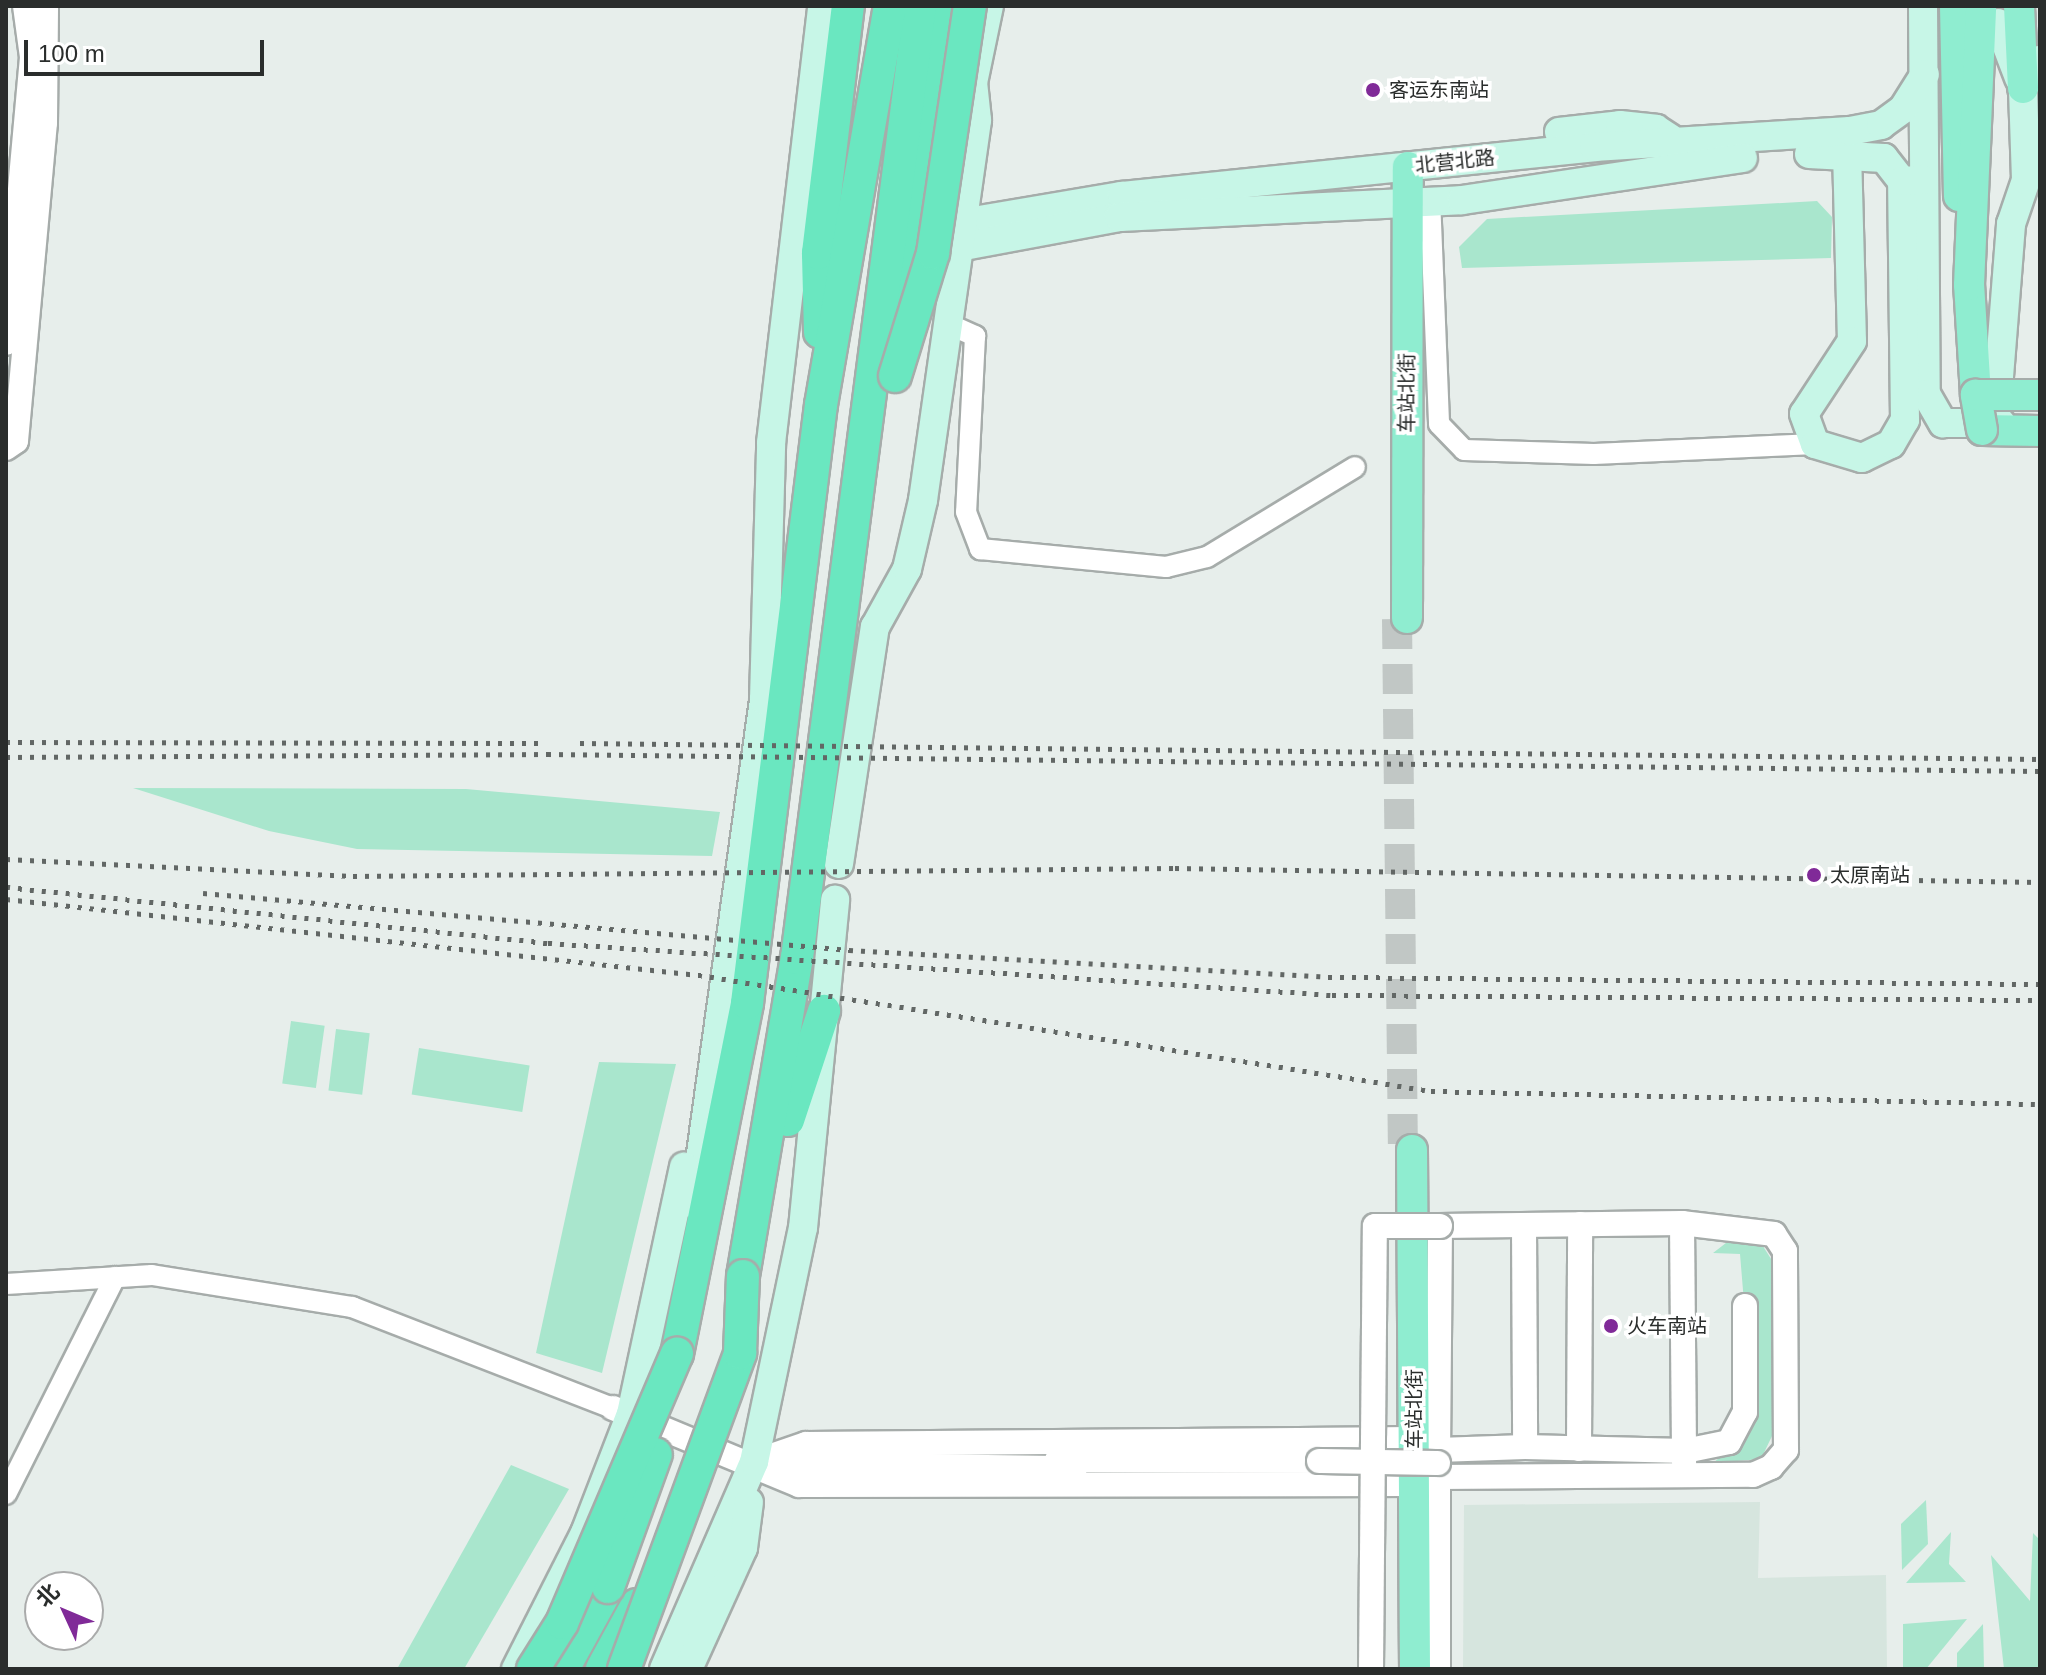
<!DOCTYPE html>
<html>
<head>
<meta charset="utf-8">
<style>
  body { margin:0 }
  #map { position:relative; width:2046px; height:1675px; overflow:hidden; background:#e7eeeb; font-family:Arial,"Noto Sans SC",sans-serif }
  div>[style] { position:absolute }
  .built>* { inset:0; background:#d6e5de }
  .green>* { inset:0; background:#a9e6cd; transform-origin:0 0 }
  .primary-tunnel>* { height:30px; margin-top:-15px; transform-origin:0; background:repeating-linear-gradient(90deg,#c1c7c5 0 30px,transparent 0 45px) }
  .roads { filter:drop-shadow(2px 0 #a6acaa) drop-shadow(-2px 0 #a6acaa) drop-shadow(0 2px #a6acaa) drop-shadow(0 -2px #a6acaa) }
  .minor>* { height:20px; margin:-10px; padding:0 10px; transform-origin:10px; border-radius:10px; background:#fff }
  .tertiary>* { height:24px; margin:-12px; padding:0 12px; transform-origin:12px; border-radius:12px; background:#fff }
  .secondary>* { height:28px; margin:-14px; padding:0 14px; transform-origin:14px; border-radius:14px; background:#c7f6e7 }
  .primary>* { height:30px; margin:-15px; padding:0 15px; transform-origin:15px; border-radius:15px; background:#8fedd0 }
  .trunk>* { height:32px; margin:-16px; padding:0 16px; transform-origin:16px; border-radius:16px; background:#6ae7c0 }
  .rail>* { height:5px; margin-top:-2.5px; transform-origin:0; background:repeating-linear-gradient(90deg,#626765 0 4px,transparent 0 12px) }
  .bridges { filter:drop-shadow(2px 0 #a6acaa) drop-shadow(-2px 0 #a6acaa) drop-shadow(0 2px #a6acaa) drop-shadow(0 -2px #a6acaa) }
  .tertiary-bridge>* { height:24px; margin:-12px; padding:0 12px; transform-origin:12px; border-radius:12px; background:#fff }
  .primary-bridge>* { height:30px; margin:-15px; padding:0 15px; transform-origin:15px; border-radius:15px; background:#8fedd0 }
  .trunk-bridge>* { height:32px; margin:-16px; padding:0 16px; transform-origin:16px; border-radius:16px; background:#6ae7c0 }
  .dots>* { width:22px; height:22px; translate:-50% -50%; box-sizing:border-box; border:4px solid #fff; border-radius:50% }
  span { translate:-50% -50%; white-space:nowrap; text-align:center; line-height:1.15; -webkit-text-stroke:7px #fff; paint-order:stroke }
  .poi-label { font-size:20px; color:#2a2d2c }
  .left { translate:0 -50%; text-align:left }
  .street-label { font-size:20px; color:#2a2d2c }
  .frame { position:absolute; inset:0; border:8px solid #2a2d2c; pointer-events:none }
  .north { position:absolute; left:24px; top:1571px; width:80px; height:80px; box-sizing:border-box; background:#fff; border:2px solid #aaabab; border-radius:50%; rotate:314deg; font-size:22px; font-weight:700; line-height:32px; text-align:center; color:#2a2d2c }
  .north::after { content:''; display:block; margin:auto; width:28px; height:36px; background:#802a98; clip-path:polygon(50% 0,100% 100%,50% 72%,0 100%) }
  .scale { position:absolute; left:24px; top:40px; width:240px; height:36px; box-sizing:border-box; border:4px solid #2a2d2c; border-top:0; padding-left:10px; font-size:24px; line-height:28px; white-space:nowrap; color:#2a2d2c; -webkit-text-stroke:6px #fff; paint-order:stroke }
</style>
</head>
<body>
<div id="map">
  <div class="built">
    <div style="clip-path:polygon(1760px 1502px,1758px 1578px,1886px 1575px,1887px 1669px,1463px 1669px,1464px 1505px)"></div>
  </div>
  <div class="green">
    <div style="clip-path:polygon(1817px 201px,1832px 217px,1831px 258px,1462px 268px,1459px 247px,1487px 219px)"></div>
    <div style="clip-path:polygon(133px 788px,466px 789px,720px 812px,712px 856px,357px 849px,269px 831px)"></div>
    <div style="left:291px;top:1021px;width:34px;height:63px;rotate:8deg"></div>
    <div style="left:336px;top:1029px;width:34px;height:62px;rotate:7deg"></div>
    <div style="left:419px;top:1048px;width:112px;height:47px;rotate:9deg"></div>
    <div style="clip-path:polygon(599px 1062px,676px 1064px,602px 1373px,536px 1353px)"></div>
    <div style="clip-path:polygon(1735px 1236px,1759px 1240px,1773px 1262px,1772px 1436px,1761px 1459px,1713px 1463px,1743px 1438px,1753px 1411px,1740px 1254px,1713px 1253px)"></div>
    <div style="clip-path:polygon(511px 1465px,569px 1489px,464px 1669px,397px 1669px)"></div>
    <div style="clip-path:polygon(1926px 1500px,1928px 1544px,1902px 1570px,1901px 1524px)"></div>
    <div style="clip-path:polygon(1951px 1532px,1949px 1564px,1966px 1582px,1906px 1583px)"></div>
    <div style="clip-path:polygon(2033px 1533px,2040px 1540px,2040px 1669px,2004px 1669px,1991px 1555px,2030px 1601px)"></div>
    <div style="clip-path:polygon(1967px 1619px,1926px 1669px,1903px 1669px,1903px 1624px)"></div>
    <div style="clip-path:polygon(1983px 1624px,1984px 1669px,1957px 1669px,1957px 1653px)"></div>
  </div>
  <div class="primary-tunnel">
    <div style="left:1397px;top:619px;width:533px;rotate:89.36deg"></div>
  </div>
  <div class="roads">
    <div class="minor">
      <div style="left:1430px;top:198px;width:226px;rotate:87.7deg"></div>
      <div style="left:1439px;top:424px;width:36px;rotate:46deg"></div>
      <div style="left:1464px;top:450px;width:130px;rotate:1.8deg"></div>
      <div style="left:1594px;top:454px;width:221px;rotate:-2.6deg"></div>
      <div style="left:948px;top:324px;width:30px;rotate:24deg"></div>
      <div style="left:975px;top:336px;width:176px;rotate:92.9deg"></div>
      <div style="left:966px;top:512px;width:40px;rotate:69deg"></div>
      <div style="left:980px;top:549px;width:187px;rotate:5.5deg"></div>
      <div style="left:1166px;top:567px;width:42px;rotate:-13.7deg"></div>
      <div style="left:1207px;top:557px;width:173px;rotate:-31.3deg"></div>
      <div style="left:6px;top:1284px;width:146px;rotate:-3.5deg"></div>
      <div style="left:152px;top:1275px;width:203px;rotate:9.1deg"></div>
      <div style="left:352px;top:1307px;width:280px;rotate:21.2deg"></div>
      <div style="left:6px;top:1494px;width:243px;rotate:-63.3deg"></div>
    </div>
    <div class="tertiary">
      <div style="left:6px;top:343px;width:287px;rotate:-84.8deg"></div>
      <div style="left:32px;top:57px;width:51px;rotate:-97.8deg"></div>
      <div style="left:6px;top:448px;width:12px;rotate:-35deg"></div>
      <div style="left:16px;top:441px;width:319px;rotate:-84.8deg"></div>
      <div style="left:45px;top:123px;width:117px;rotate:-89.5deg"></div>
      <div style="left:1682px;top:1223px;width:241px;rotate:89.5deg"></div>
      <div style="left:1524px;top:1225px;width:222px;rotate:89.7deg"></div>
      <div style="left:1525px;top:1447px;width:160px;rotate:1.4deg"></div>
      <div style="left:1685px;top:1451px;width:45px;rotate:-11.6deg"></div>
      <div style="left:1729px;top:1442px;width:34px;rotate:-62deg"></div>
      <div style="left:1745px;top:1412px;width:106px;rotate:-90deg"></div>
      <div style="left:613px;top:1408px;width:201px;rotate:22.5deg"></div>
      <div style="left:799px;top:1485px;width:615px;rotate:-0.09deg"></div>
      <div style="left:1579px;top:1449px;width:225px;rotate:-89.7deg"></div>
      <div style="left:1438px;top:1450px;width:87px;rotate:-2deg"></div>
      <div style="left:1057px;top:1460px;width:262px;rotate:0.2deg"></div>
      <div style="left:754px;top:1462px;width:55px;rotate:-19.1deg"></div>
      <div style="left:806px;top:1444px;width:608px;rotate:-0.47deg"></div>
      <div style="left:772px;top:1464px;width:303px;rotate:0.8deg"></div>
      <div style="left:1438px;top:1477px;width:315px;rotate:-0.4deg"></div>
      <div style="left:1753px;top:1475px;width:20px;rotate:-24deg"></div>
      <div style="left:1771px;top:1467px;width:23px;rotate:-49deg"></div>
      <div style="left:1786px;top:1450px;width:199px;rotate:-90.3deg"></div>
      <div style="left:1785px;top:1251px;width:20px;rotate:-123deg"></div>
      <div style="left:1774px;top:1234px;width:93px;rotate:-173.2deg"></div>
      <div style="left:1682px;top:1223px;width:242px;rotate:179.3deg"></div>
      <div style="left:1440px;top:1226px;width:224px;rotate:90.5deg"></div>
      <div style="left:1438px;top:1450px;width:219px;rotate:90deg"></div>
    </div>
    <div class="secondary">
      <div style="left:1923px;top:6px;width:388px;rotate:89.6deg"></div>
      <div style="left:1926px;top:394px;width:34px;rotate:60deg"></div>
      <div style="left:1943px;top:423px;width:58px"></div>
      <div style="left:1998px;top:23px;width:59px;rotate:69.1deg"></div>
      <div style="left:1559px;top:132px;width:61px;rotate:-6.5deg"></div>
      <div style="left:1620px;top:125px;width:36px;rotate:6deg"></div>
      <div style="left:1656px;top:129px;width:17px;rotate:33deg"></div>
      <div style="left:1847px;top:151px;width:190px;rotate:88.5deg"></div>
      <div style="left:1852px;top:341px;width:87px;rotate:123.3deg"></div>
      <div style="left:1804px;top:414px;width:32px;rotate:70deg"></div>
      <div style="left:1815px;top:444px;width:49px;rotate:16.6deg"></div>
      <div style="left:1862px;top:458px;width:32px;rotate:-26deg"></div>
      <div style="left:1891px;top:444px;width:28px;rotate:-60deg"></div>
      <div style="left:1905px;top:420px;width:239px;rotate:-90.7deg"></div>
      <div style="left:1809px;top:154px;width:75px;rotate:3.1deg"></div>
      <div style="left:1884px;top:158px;width:29px;rotate:52deg"></div>
      <div style="left:1902px;top:181px;width:22px;rotate:-3deg"></div>
      <div style="left:962px;top:223px;width:162px;rotate:-9.6deg"></div>
      <div style="left:1122px;top:196px;width:475px;rotate:-5.9deg"></div>
      <div style="left:1594px;top:147px;width:256px;rotate:-3.6deg"></div>
      <div style="left:1850px;top:131px;width:32px;rotate:-11deg"></div>
      <div style="left:1881px;top:125px;width:27px;rotate:-36deg"></div>
      <div style="left:1903px;top:109px;width:41px;rotate:-57.8deg"></div>
      <div style="left:959px;top:247px;width:163px;rotate:-10.6deg"></div>
      <div style="left:1119px;top:217px;width:343px;rotate:-2.8deg"></div>
      <div style="left:1462px;top:200px;width:284px;rotate:-8.5deg"></div>
      <div style="left:1996px;top:415px;width:192px;rotate:-85.5deg"></div>
      <div style="left:2011px;top:224px;width:46px;rotate:-71.2deg"></div>
      <div style="left:2026px;top:180px;width:92px;rotate:-91.9deg"></div>
      <div style="left:2023px;top:88px;width:33px;rotate:-59deg"></div>
      <div style="left:839px;top:864px;width:240px;rotate:-81.4deg"></div>
      <div style="left:875px;top:627px;width:66px;rotate:-61.1deg"></div>
      <div style="left:907px;top:569px;width:71px;rotate:-76.9deg"></div>
      <div style="left:923px;top:500px;width:384px;rotate:-81.9deg"></div>
      <div style="left:977px;top:120px;width:37px;rotate:-96deg"></div>
      <div style="left:973px;top:83px;width:79px;rotate:-78.3deg"></div>
      <div style="left:694px;top:1204px;width:509px;rotate:-82.09deg"></div>
      <div style="left:764px;top:700px;width:257px;rotate:-88.4deg"></div>
      <div style="left:771px;top:443px;width:440px;rotate:-83.3deg"></div>
      <div style="left:516px;top:1669px;width:153px;rotate:-63.1deg"></div>
      <div style="left:585px;top:1533px;width:128px;rotate:-68.9deg"></div>
      <div style="left:631px;top:1414px;width:253px;rotate:-77.9deg"></div>
      <div style="left:664px;top:1669px;width:226px;rotate:-66.5deg"></div>
      <div style="left:754px;top:1462px;width:239px;rotate:-78.2deg"></div>
      <div style="left:803px;top:1228px;width:330px;rotate:-84.4deg"></div>
      <div style="left:688px;top:1669px;width:133px;rotate:-65.6deg"></div>
      <div style="left:743px;top:1548px;width:46px;rotate:-82.6deg"></div>
    </div>
    <div class="primary">
      <div style="left:1955px;top:6px;width:190px;rotate:88.8deg"></div>
      <div style="left:2019px;top:6px;width:82px;rotate:87.2deg"></div>
      <div style="left:1976px;top:395px;width:110px;rotate:-93.6deg"></div>
      <div style="left:1969px;top:285px;width:279px;rotate:-87.5deg"></div>
      <div style="left:1982px;top:430px;width:58px;rotate:1deg"></div>
      <div style="left:1407px;top:618px;width:451px;rotate:-89.9deg"></div>
      <div style="left:1412px;top:1150px;width:519px;rotate:89.67deg"></div>
    </div>
    <div class="trunk">
      <div style="left:820px;top:332px;width:79px;rotate:-91.5deg"></div>
      <div style="left:818px;top:253px;width:249px;rotate:-83.1deg"></div>
      <div style="left:900px;top:332px;width:329px;rotate:-82.1deg"></div>
      <div style="left:788px;top:1120px;width:115px;rotate:-71.7deg"></div>
      <div style="left:743px;top:1276px;width:323px;rotate:-80.4deg"></div>
      <div style="left:797px;top:958px;width:960px;rotate:-82.64deg"></div>
      <div style="left:677px;top:1354px;width:358px;rotate:-78.7deg"></div>
      <div style="left:747px;top:1003px;width:603px;rotate:-82.95deg"></div>
      <div style="left:821px;top:405px;width:405px;rotate:-80.2deg"></div>
      <div style="left:563px;top:1669px;width:94px;rotate:-61.2deg"></div>
      <div style="left:602px;top:1669px;width:73px;rotate:-61.3deg"></div>
    </div>
  </div>
  <div class="rail">
    <div style="left:6px;top:742px;width:538px;rotate:0.11deg"></div>
    <div style="left:580px;top:743px;width:1460px;rotate:0.63deg"></div>
    <div style="left:6px;top:757px;width:541px;rotate:-0.32deg"></div>
    <div style="left:547px;top:754px;width:1493px;rotate:0.65deg"></div>
    <div style="left:6px;top:859px;width:347px;rotate:2.8deg"></div>
    <div style="left:353px;top:876px;width:822px;rotate:-0.56deg"></div>
    <div style="left:1175px;top:868px;width:865px;rotate:0.93deg"></div>
    <div style="left:6px;top:887px;width:545px;rotate:5.9deg"></div>
    <div style="left:548px;top:943px;width:786px;rotate:3.79deg"></div>
    <div style="left:1332px;top:995px;width:708px;rotate:0.4deg"></div>
    <div style="left:203px;top:893px;width:649px;rotate:5.04deg"></div>
    <div style="left:849px;top:950px;width:480px;rotate:3.2deg"></div>
    <div style="left:1328px;top:977px;width:712px;rotate:0.56deg"></div>
    <div style="left:6px;top:899px;width:696px;rotate:6.27deg"></div>
    <div style="left:698px;top:975px;width:742px;rotate:8.99deg"></div>
    <div style="left:1431px;top:1091px;width:609px;rotate:1.22deg"></div>
  </div>
  <div class="bridges">
    <div class="tertiary-bridge">
      <div style="left:1319px;top:1461px;width:119px;rotate:1deg"></div>
      <div style="left:1371px;top:1669px;width:443px;rotate:-89.5deg"></div>
      <div style="left:1375px;top:1226px;width:65px"></div>
    </div>
    <div class="primary-bridge">
      <div style="left:1982px;top:430px;width:36px;rotate:-100deg"></div>
      <div style="left:1976px;top:395px;width:64px"></div>
    </div>
    <div class="trunk-bridge">
      <div style="left:895px;top:376px;width:129px;rotate:-72.8deg"></div>
      <div style="left:933px;top:253px;width:250px;rotate:-81.5deg"></div>
      <div style="left:608px;top:1587px;width:141px;rotate:-70.2deg"></div>
      <div style="left:533px;top:1669px;width:54px;rotate:-57.8deg"></div>
      <div style="left:562px;top:1623px;width:293px;rotate:-66.9deg"></div>
      <div style="left:624px;top:1669px;width:337px;rotate:-69.8deg"></div>
      <div style="left:740px;top:1353px;width:77px;rotate:-87.8deg"></div>
    </div>
  </div>
  <div class="dots">
    <div style="left:1373px;top:90px;background:#802a98"></div>
    <div style="left:1814px;top:875px;background:#802a98"></div>
    <div style="left:1611px;top:1326px;background:#802a98"></div>
  </div>
  <div class="poi-label">
    <span class="left" style="left:1389px;top:90px">客运东南站</span>
    <span class="left" style="left:1830px;top:875px">太原南站</span>
    <span class="left" style="left:1627px;top:1326px">火车南站</span>
  </div>
  <div class="street-label">
    <span style="left:1455px;top:162px;rotate:-6deg">北营北路</span>
    <span style="left:1407px;top:393px;rotate:-90deg">车站北街</span>
    <span style="left:1414px;top:1409px;rotate:-90deg">车站北街</span>
  </div>
  <div class="frame"></div>
  <div class="north">北</div>
  <div class="scale">100 m</div>
</div>
</body>
</html>
